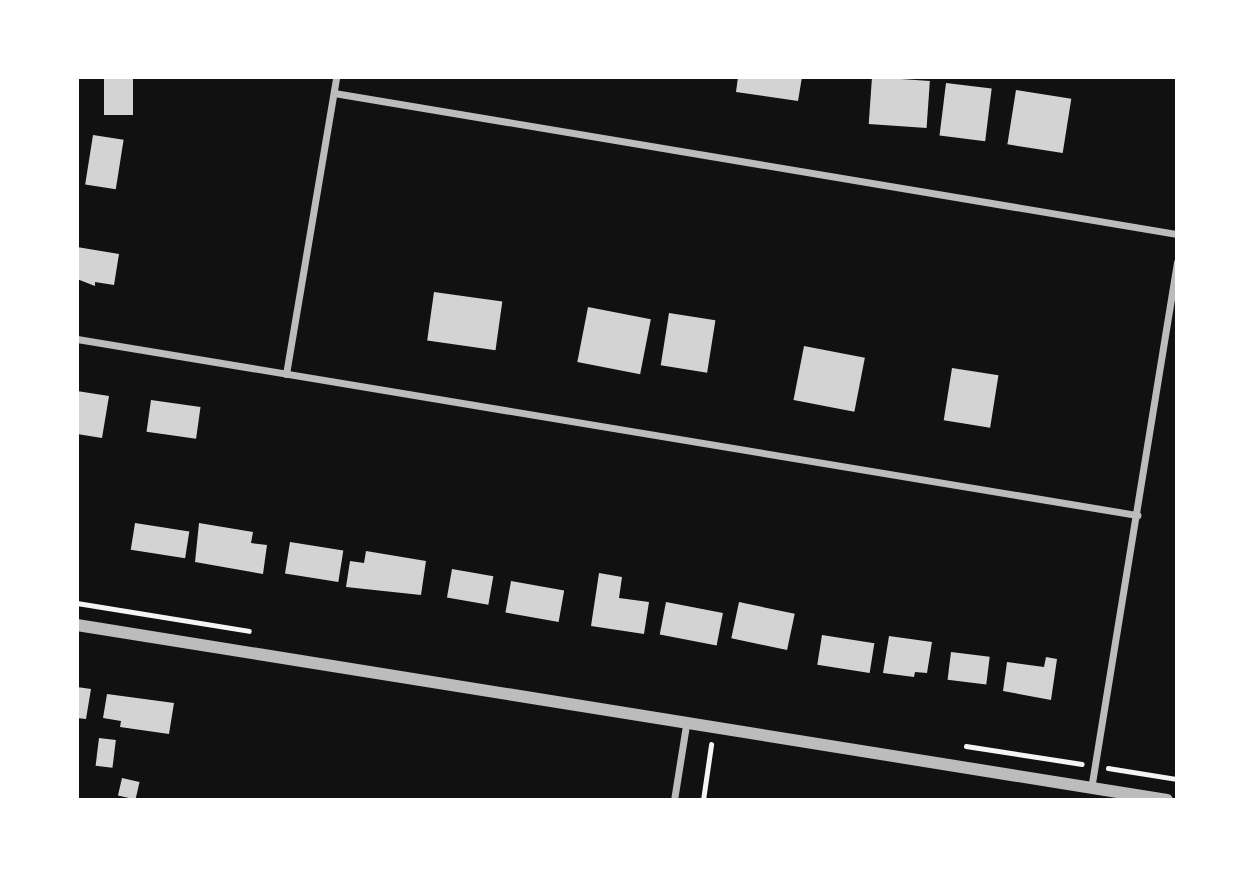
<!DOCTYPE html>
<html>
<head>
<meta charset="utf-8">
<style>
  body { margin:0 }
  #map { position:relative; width:1254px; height:877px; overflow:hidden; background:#111; font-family:"Archivo Narrow",sans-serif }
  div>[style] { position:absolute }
  .building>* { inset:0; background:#d3d3d3; transform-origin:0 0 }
  .path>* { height:4.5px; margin:-2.25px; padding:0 2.25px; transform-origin:2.25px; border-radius:2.25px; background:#f5f5f5 }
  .minor>* { height:7px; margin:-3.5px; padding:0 3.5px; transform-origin:3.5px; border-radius:3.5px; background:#bcbcbc }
  .tertiary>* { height:12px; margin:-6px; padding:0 6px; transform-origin:6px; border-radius:6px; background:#bcbcbc }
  span { translate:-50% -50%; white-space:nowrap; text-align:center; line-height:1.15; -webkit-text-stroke:6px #fff; paint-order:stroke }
  .frame { position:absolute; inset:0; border:79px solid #fff; pointer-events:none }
</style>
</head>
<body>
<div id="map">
  <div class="building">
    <div style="left:104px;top:77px;width:29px;height:38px"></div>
    <div style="clip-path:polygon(738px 77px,802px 77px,798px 101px,736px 92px)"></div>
    <div style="left:872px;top:77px;width:58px;height:47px;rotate:4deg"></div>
    <div style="left:946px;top:83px;width:46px;height:53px;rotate:7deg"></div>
    <div style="left:1016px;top:90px;width:56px;height:55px;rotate:9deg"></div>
    <div style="left:93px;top:135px;width:31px;height:50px;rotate:9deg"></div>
    <div style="clip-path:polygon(77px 247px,119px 254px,114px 285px,95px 282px,95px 286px,77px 279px)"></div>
    <div style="left:434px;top:292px;width:69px;height:49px;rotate:8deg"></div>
    <div style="left:588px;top:307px;width:64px;height:56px;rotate:11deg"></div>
    <div style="left:669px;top:313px;width:47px;height:53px;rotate:9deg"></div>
    <div style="left:804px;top:346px;width:62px;height:55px;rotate:11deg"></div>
    <div style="left:952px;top:368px;width:47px;height:53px;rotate:9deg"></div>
    <div style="clip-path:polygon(77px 391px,109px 396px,102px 438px,77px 434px)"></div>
    <div style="left:151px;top:400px;width:50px;height:32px;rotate:8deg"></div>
    <div style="left:135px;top:523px;width:55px;height:27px;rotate:9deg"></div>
    <div style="clip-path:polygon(199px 523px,253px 532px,251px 543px,267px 545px,263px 574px,195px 562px)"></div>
    <div style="left:290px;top:542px;width:54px;height:32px;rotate:9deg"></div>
    <div style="clip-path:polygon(366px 551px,426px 561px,421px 595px,346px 587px,350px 561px,364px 563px)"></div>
    <div style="left:452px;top:569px;width:42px;height:29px;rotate:10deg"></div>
    <div style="clip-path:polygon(599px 573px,622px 577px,619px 598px,649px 602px,644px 634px,591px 626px)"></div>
    <div style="left:511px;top:581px;width:54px;height:32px;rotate:10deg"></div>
    <div style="left:666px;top:602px;width:58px;height:33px;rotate:11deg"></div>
    <div style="left:739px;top:602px;width:57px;height:37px;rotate:12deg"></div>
    <div style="left:822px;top:635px;width:53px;height:30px;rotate:9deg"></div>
    <div style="clip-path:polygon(889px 636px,932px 642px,927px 673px,915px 672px,914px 677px,883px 673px)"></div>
    <div style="left:951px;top:652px;width:39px;height:28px;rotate:7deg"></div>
    <div style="clip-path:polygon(1046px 657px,1057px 659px,1051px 700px,1003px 691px,1007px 662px,1044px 667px)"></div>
    <div style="clip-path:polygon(77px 687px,91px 689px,86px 719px,77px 718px)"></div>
    <div style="clip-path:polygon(107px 694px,174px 703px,169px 734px,120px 727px,121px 721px,103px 718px)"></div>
    <div style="left:99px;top:738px;width:17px;height:28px;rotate:7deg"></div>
    <div style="left:122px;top:778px;width:18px;height:18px;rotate:13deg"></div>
  </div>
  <div class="path">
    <div style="left:77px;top:603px;width:174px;rotate:9.2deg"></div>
    <div style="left:966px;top:746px;width:117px;rotate:8.8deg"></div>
    <div style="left:1108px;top:768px;width:70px;rotate:9.1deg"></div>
    <div style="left:703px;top:800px;width:56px;rotate:-81.7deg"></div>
  </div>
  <div class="minor">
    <div style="left:334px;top:93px;width:855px;rotate:9.5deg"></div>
    <div style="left:77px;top:339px;width:1075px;rotate:9.43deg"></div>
    <div style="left:286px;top:374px;width:301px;rotate:-80.4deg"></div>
    <div style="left:1091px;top:789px;width:534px;rotate:-80.73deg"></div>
    <div style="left:674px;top:800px;width:76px;rotate:-80.9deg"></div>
  </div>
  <div class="tertiary">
    <div style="left:77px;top:625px;width:1104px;rotate:9.12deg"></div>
  </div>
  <div class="frame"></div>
</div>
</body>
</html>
